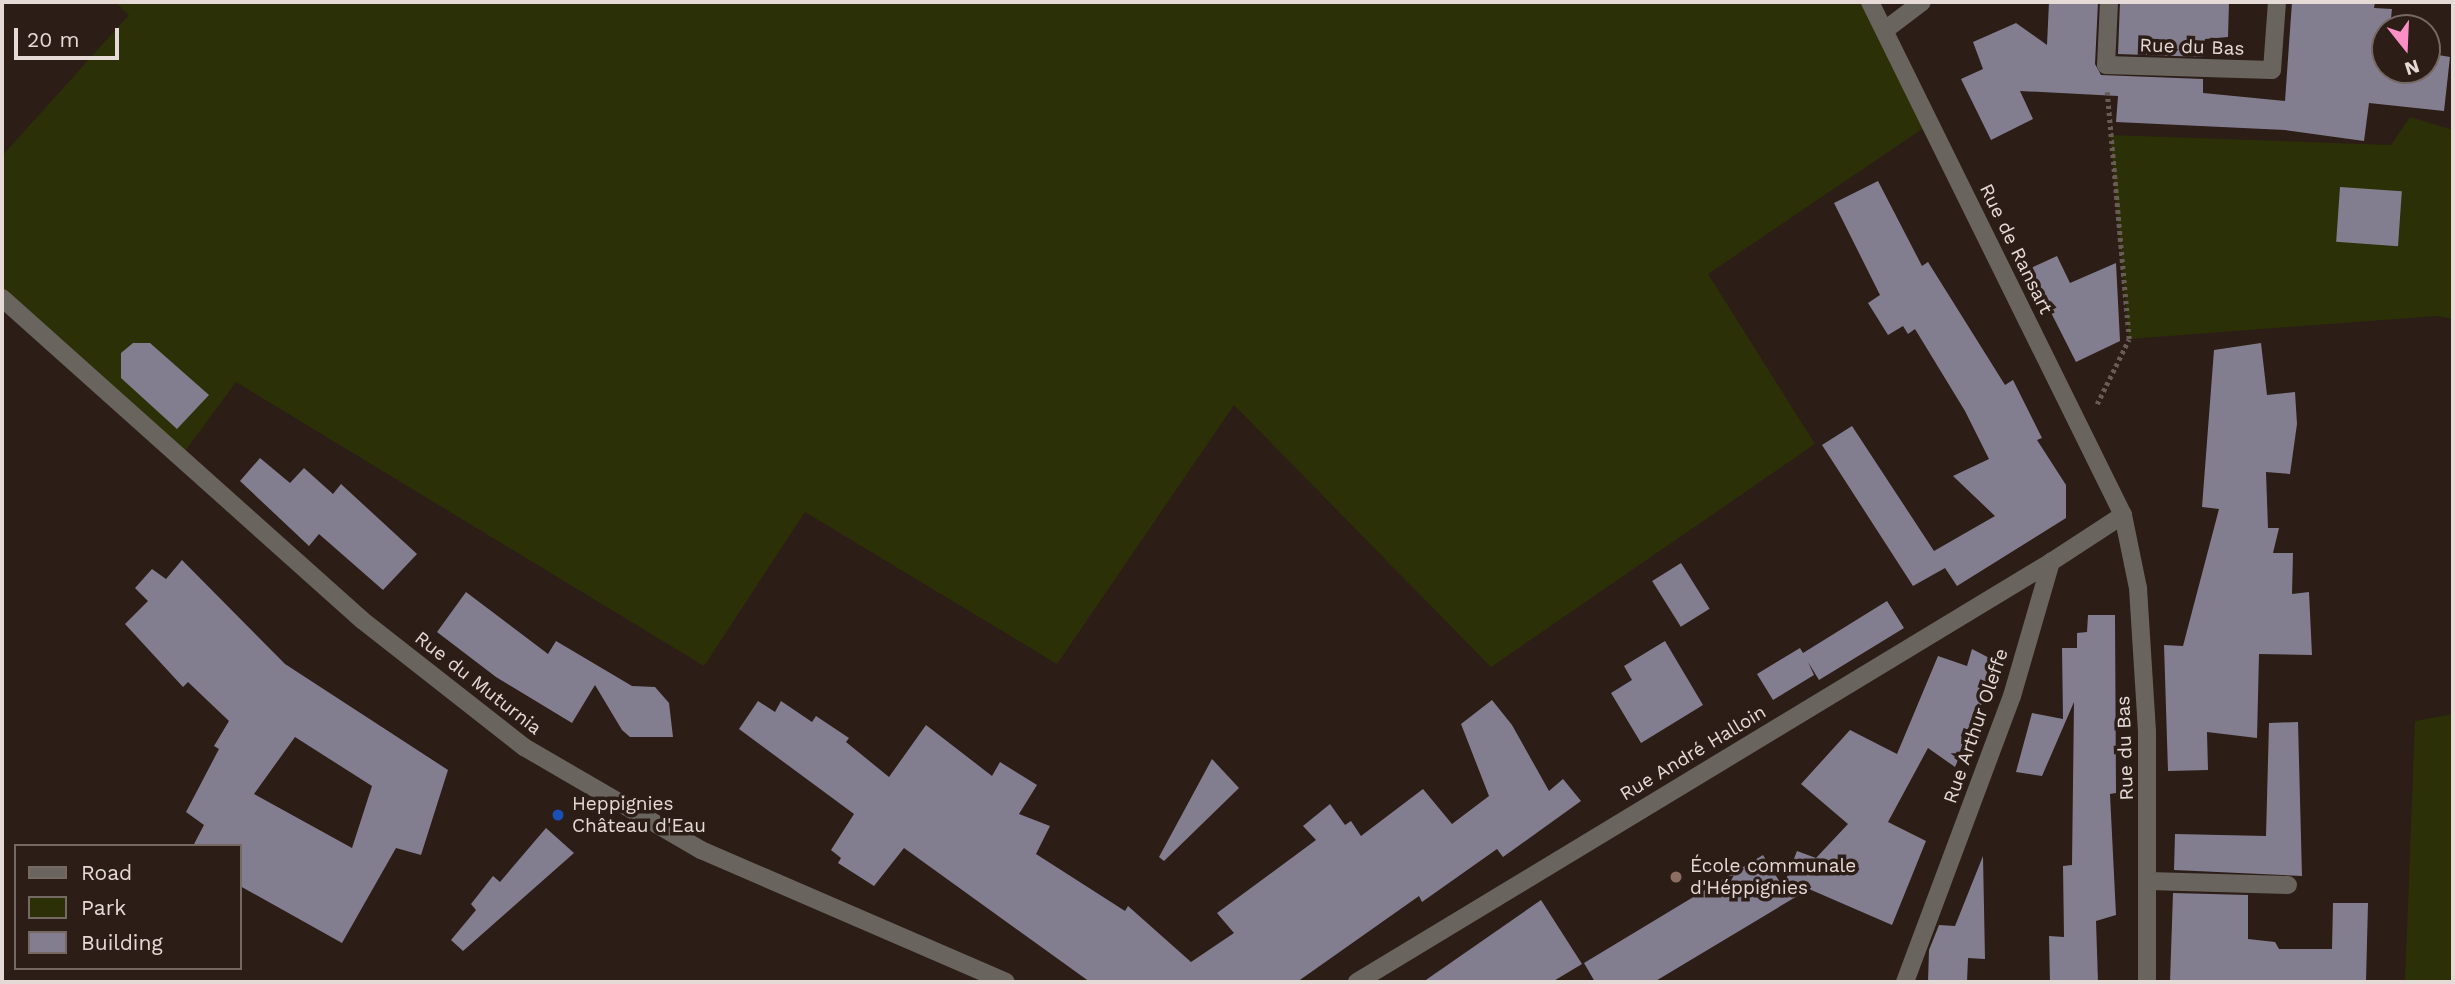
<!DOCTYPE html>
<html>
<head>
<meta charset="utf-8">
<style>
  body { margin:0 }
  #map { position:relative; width:2455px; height:984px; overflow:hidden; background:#2c1d17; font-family:"Work Sans",sans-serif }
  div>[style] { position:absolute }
  .green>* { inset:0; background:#2b3007 }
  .building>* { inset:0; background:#837e8f; transform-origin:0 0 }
  .path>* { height:4.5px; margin-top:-2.25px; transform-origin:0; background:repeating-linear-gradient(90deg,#695b56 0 3.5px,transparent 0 7px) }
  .minor>* { height:18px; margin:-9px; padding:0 9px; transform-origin:9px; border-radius:9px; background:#6a645f }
  .dots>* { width:19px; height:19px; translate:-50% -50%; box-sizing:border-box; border:4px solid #2c1d17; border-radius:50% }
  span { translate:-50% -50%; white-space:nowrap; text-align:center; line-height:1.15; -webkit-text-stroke:7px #2c1d17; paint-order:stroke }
  .street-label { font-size:19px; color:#e5dad6 }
  .poi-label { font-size:19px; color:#e5dad6 }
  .left { translate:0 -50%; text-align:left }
  .frame { position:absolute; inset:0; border:4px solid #e5dad6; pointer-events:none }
  .legend { position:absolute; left:14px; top:844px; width:228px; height:126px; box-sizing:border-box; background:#2c1d17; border:2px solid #766963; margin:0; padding:9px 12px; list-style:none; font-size:21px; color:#e5dad6 }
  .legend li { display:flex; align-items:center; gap:14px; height:35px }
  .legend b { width:35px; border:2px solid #766963 }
  .north { position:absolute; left:2371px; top:14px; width:70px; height:70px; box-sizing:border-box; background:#2c1d17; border:2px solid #766963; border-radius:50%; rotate:162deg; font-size:19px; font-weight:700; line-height:28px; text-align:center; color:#e5dad6 }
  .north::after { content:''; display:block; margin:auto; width:24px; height:32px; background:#fa8fc7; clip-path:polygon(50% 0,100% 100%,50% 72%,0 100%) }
  .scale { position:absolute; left:14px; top:28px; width:105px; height:32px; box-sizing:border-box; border:4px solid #e5dad6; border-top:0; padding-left:9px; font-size:21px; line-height:24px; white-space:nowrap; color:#e5dad6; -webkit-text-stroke:5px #2c1d17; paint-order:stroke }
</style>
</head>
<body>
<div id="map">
  <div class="green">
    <div style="clip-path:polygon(115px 2px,1870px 2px,1931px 123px,1708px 274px,1815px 444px,1491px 667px,1234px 405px,1057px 664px,805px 512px,704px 666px,236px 382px,180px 458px,2px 298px,2px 156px,129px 15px)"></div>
    <div style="clip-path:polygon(2410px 117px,2453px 130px,2453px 319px,2436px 316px,2129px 339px,2110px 135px,2391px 145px)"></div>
    <div style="clip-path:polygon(2453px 714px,2453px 982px,2405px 982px,2415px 721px)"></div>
  </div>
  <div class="building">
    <div style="clip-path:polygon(2049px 2px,2098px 2px,2095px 64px,2101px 75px,2203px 79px,2203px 93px,2285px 101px,2292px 2px,2375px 2px,2374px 8px,2392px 9px,2390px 28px,2385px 28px,2385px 70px,2427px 70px,2427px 53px,2450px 57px,2444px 111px,2369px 103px,2364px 141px,2285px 130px,2116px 122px,2118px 96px,2020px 91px,2033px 119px,1991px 140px,1961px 79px,1983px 69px,1973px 42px,2016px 23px,2047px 45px)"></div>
    <div style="clip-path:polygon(2120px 2px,2229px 2px,2228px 37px,2205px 39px,2204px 57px,2118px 54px)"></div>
    <div style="clip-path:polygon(1878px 181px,1922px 266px,1928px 262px,2005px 385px,2013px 380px,2042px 438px,2037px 440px,2066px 485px,2066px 518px,1957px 586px,1945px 568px,1913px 586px,1822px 445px,1852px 426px,1934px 551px,1995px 516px,1953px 476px,1989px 459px,1965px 411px,1915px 329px,1908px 334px,1903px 326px,1888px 335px,1868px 303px,1880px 295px,1834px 203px)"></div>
    <div style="left:2340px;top:187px;width:62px;height:55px;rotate:4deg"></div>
    <div style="clip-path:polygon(2057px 256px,2070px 283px,2116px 263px,2120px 341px,2076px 362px,2029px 269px)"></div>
    <div style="clip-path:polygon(133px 343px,150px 343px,209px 395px,177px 429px,121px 378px,121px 353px)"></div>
    <div style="clip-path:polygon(2261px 343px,2267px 395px,2295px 392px,2297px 424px,2290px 474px,2266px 472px,2268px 528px,2279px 528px,2273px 553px,2293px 553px,2292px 594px,2309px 592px,2312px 655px,2259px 654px,2257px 738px,2207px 732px,2208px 770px,2168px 771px,2164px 645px,2183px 646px,2219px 509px,2202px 507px,2214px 350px)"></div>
    <div style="clip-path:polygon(260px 458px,290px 483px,304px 468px,333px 494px,341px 484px,417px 554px,383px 590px,319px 534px,309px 546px,240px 481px)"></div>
    <div style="clip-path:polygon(evenodd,182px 560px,285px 664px,448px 770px,421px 855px,396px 848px,342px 943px,240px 886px,240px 846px,193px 846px,204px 825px,186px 812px,219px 749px,214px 746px,229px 721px,188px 682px,183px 687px,125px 624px,148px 601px,135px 588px,152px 569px,166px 579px,182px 560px,295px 737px,372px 786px,352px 848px,254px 794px,295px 737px)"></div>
    <div style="left:1681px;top:563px;width:54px;height:34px;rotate:58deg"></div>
    <div style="clip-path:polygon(466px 592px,548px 654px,556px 641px,632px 686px,655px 687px,669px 703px,673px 737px,630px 737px,622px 730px,595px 685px,572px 723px,496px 677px,437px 632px)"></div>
    <div style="clip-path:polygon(1887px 601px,1904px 628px,1819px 680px,1808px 662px,1814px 675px,1773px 700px,1757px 674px,1800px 648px,1803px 653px)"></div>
    <div style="clip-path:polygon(2088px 615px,2115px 615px,2116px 793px,2110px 794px,2116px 915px,2096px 921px,2098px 982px,2050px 982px,2049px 936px,2064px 937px,2063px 866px,2072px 865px,2074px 702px,2042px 776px,2016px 772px,2032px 713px,2063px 719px,2062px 648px,2077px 648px,2077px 633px,2087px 632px)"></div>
    <div style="clip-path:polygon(1665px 641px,1703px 705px,1641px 743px,1611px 693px,1632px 680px,1624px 666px)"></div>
    <div style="clip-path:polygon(1972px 649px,1999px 663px,1955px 767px,1928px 748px,1888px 822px,1926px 841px,1892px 925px,1809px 889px,1654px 982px,1595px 982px,1584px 963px,1763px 855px,1783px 887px,1797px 851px,1816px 858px,1848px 824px,1801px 784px,1850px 730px,1897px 754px,1938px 656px,1967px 666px)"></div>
    <div style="clip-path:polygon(1492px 700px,1512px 725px,1549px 791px,1563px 779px,1581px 801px,1503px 857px,1497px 849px,1422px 902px,1419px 896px,1297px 982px,1090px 982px,904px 848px,874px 886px,838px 863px,841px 858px,831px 850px,854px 814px,739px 729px,758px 701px,775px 712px,781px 701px,812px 722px,816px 716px,849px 738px,846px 742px,889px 777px,926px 725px,992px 776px,1000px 762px,1037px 785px,1019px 814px,1050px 826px,1036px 854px,1125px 911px,1128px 906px,1191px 962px,1234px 933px,1217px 913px,1316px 840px,1303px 826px,1330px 804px,1345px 825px,1351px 821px,1361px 836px,1423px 789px,1452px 824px,1489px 796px,1461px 724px)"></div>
    <div style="clip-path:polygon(2298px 722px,2302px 876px,2174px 870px,2175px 834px,2266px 836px,2269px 723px)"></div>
    <div style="clip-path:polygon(1212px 759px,1239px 788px,1164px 861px,1159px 857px)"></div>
    <div style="clip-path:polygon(546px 828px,574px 853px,463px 951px,451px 940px,476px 910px,471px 904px,493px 876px,500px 882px)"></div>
    <div style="clip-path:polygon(1983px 856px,1985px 959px,1968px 958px,1967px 982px,1928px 982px,1929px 950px,1939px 925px,1955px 926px)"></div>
    <div style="clip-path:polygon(2173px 893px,2248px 895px,2248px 939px,2275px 942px,2279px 949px,2332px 949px,2333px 903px,2368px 903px,2366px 982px,2170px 982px)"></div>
    <div style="clip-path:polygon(1541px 900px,1582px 964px,1552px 982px,1423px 982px)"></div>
  </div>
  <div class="path">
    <div style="left:2097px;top:404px;width:72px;rotate:-63.8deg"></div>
    <div style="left:2129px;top:339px;width:248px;rotate:-95.1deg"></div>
  </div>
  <div class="minor">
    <div style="left:1870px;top:2px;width:572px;rotate:63.75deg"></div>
    <div style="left:2123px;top:515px;width:75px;rotate:78.4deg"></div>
    <div style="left:2138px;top:588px;width:144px;rotate:86.4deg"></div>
    <div style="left:2147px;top:732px;width:250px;rotate:90deg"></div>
    <div style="left:2109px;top:2px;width:63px;rotate:92.7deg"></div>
    <div style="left:2106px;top:65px;width:166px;rotate:1.7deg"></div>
    <div style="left:2272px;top:70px;width:68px;rotate:-85.8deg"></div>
    <div style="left:1885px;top:30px;width:46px;rotate:-37.1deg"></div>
    <div style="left:2px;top:298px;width:483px;rotate:41.8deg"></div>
    <div style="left:362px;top:620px;width:206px;rotate:38.1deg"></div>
    <div style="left:524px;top:747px;width:205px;rotate:30.2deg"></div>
    <div style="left:701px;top:850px;width:332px;rotate:23.4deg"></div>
    <div style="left:2148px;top:881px;width:140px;rotate:1.6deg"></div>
    <div style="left:1357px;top:982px;width:811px;rotate:-31.18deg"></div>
    <div style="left:1905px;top:982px;width:305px;rotate:-69.5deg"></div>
    <div style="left:2012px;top:696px;width:140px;rotate:-73.8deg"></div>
    <div style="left:2051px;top:562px;width:86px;rotate:-33.1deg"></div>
  </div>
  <div class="dots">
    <div style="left:558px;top:815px;background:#1a4fb4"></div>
    <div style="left:1676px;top:877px;background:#8d6e63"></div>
  </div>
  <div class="street-label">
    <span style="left:2192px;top:47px;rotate:2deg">Rue du Bas</span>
    <span style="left:2016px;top:249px;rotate:64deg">Rue de Ransart</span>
    <span style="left:478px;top:683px;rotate:38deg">Rue du Muturnia</span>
    <span style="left:1976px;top:726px;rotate:-71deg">Rue Arthur Oleffe</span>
    <span style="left:2125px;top:748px;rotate:-92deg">Rue du Bas</span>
    <span style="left:1693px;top:753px;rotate:-31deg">Rue André Halloin</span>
  </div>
  <div class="poi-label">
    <span class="left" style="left:572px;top:815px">Heppignies<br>Château d'Eau</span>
    <span class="left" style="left:1690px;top:877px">École communale<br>d'Héppignies</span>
  </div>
  <div class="frame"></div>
  <ul class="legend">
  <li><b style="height:9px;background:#6a645f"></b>Road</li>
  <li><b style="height:19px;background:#2b3007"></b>Park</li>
  <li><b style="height:19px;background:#837e8f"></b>Building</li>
  </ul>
  <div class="north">N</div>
  <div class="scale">20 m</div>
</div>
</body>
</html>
